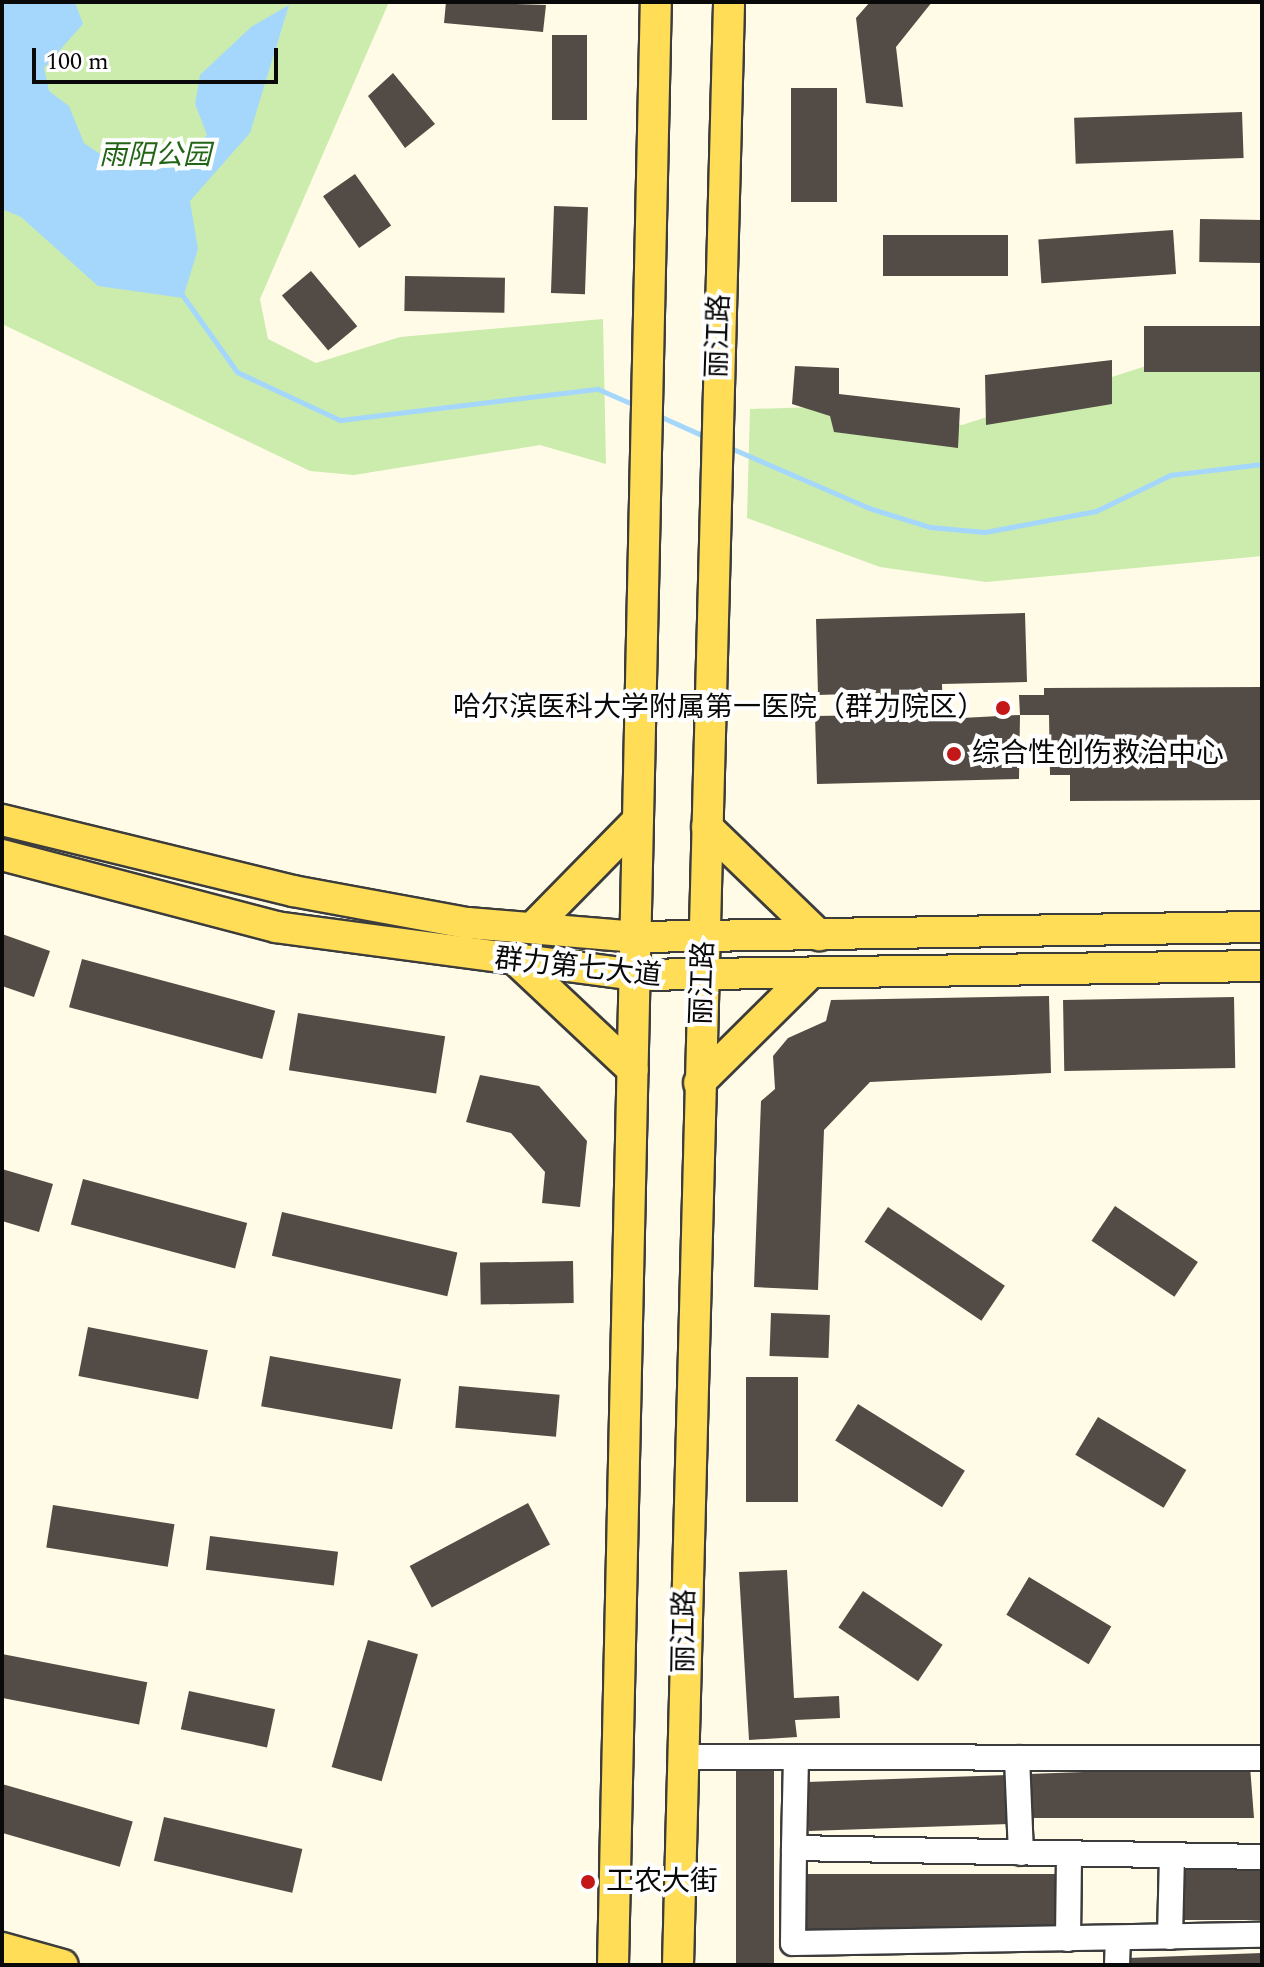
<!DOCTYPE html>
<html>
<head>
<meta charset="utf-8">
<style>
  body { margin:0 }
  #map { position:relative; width:1264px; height:1967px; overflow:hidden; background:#fffbe6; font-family:Spectral,"Noto Sans SC",serif }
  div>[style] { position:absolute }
  .green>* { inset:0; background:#cbecad }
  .water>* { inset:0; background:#a5d7fc }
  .stream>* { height:5px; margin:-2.5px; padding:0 2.5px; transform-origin:2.5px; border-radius:2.5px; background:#a5d7fc }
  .building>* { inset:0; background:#534b45; transform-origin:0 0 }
  .roads { filter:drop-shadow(2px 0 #3c3c3c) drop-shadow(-2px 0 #3c3c3c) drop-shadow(0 2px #3c3c3c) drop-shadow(0 -2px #3c3c3c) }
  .minor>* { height:24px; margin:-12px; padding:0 12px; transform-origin:12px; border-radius:12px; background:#fff }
  .major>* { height:30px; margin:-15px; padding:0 15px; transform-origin:15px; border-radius:15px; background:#ffdd56 }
  .dots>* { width:22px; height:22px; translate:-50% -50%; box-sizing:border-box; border:4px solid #fff; border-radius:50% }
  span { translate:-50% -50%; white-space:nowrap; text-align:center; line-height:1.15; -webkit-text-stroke:8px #fff; paint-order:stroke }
  .park-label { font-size:28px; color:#236516; font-style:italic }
  .street-label { font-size:28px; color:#090909 }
  .poi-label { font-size:28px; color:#090909 }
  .right { translate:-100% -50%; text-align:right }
  .left { translate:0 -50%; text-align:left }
  .frame { position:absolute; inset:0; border:4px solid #090909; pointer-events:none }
  .scale { position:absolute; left:32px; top:48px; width:246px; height:36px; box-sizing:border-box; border:4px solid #090909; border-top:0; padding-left:10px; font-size:24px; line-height:28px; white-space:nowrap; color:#090909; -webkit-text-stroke:6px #fff; paint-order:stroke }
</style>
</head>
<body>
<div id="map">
  <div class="green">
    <div style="clip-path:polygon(2px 2px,389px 2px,260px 299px,268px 339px,316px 363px,400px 337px,603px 319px,606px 464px,540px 445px,354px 475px,310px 471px,2px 324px)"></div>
    <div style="clip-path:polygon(1146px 366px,1262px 366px,1262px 556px,986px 582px,880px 567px,747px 518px,750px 409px,817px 407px,962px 425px)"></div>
  </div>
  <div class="water">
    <div style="clip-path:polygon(2px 2px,75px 2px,83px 24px,44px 68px,49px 91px,69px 106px,84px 143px,112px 162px,173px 168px,207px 135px,195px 104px,200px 75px,251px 27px,289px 5px,250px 133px,190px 201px,198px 249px,183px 298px,98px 286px,21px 217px,2px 209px)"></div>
  </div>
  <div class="stream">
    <div style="left:183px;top:296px;width:93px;rotate:54.6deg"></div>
    <div style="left:237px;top:372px;width:114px;rotate:25deg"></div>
    <div style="left:340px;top:420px;width:260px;rotate:-6.9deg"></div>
    <div style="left:598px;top:389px;width:43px;rotate:23.6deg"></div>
    <div style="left:657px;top:415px;width:54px;rotate:24.2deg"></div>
    <div style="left:726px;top:446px;width:156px;rotate:23.4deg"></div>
    <div style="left:869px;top:508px;width:64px;rotate:17.3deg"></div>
    <div style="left:930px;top:527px;width:55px;rotate:5.2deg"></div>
    <div style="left:985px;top:532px;width:113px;rotate:-10.7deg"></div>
    <div style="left:1096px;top:511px;width:82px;rotate:-25.9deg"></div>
    <div style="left:1170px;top:475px;width:93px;rotate:-6.8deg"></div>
  </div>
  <div class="building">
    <div style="clip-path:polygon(446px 2px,546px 5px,543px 32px,444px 23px)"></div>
    <div style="clip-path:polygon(870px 2px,932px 2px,896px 47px,903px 107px,866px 103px,856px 18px)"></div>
    <div style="left:552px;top:35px;width:35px;height:85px"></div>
    <div style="clip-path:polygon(393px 73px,435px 124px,405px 148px,368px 96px)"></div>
    <div style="left:791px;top:88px;width:46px;height:114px"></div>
    <div style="left:1242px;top:112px;width:46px;height:168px;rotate:88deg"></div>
    <div style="left:355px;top:174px;width:63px;height:39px;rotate:55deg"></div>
    <div style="left:554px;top:206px;width:34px;height:87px;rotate:2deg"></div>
    <div style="left:1200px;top:219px;width:62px;height:43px;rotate:1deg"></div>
    <div style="left:1173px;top:230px;width:44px;height:135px;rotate:86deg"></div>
    <div style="left:883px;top:235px;width:125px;height:41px"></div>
    <div style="left:311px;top:271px;width:72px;height:38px;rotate:50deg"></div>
    <div style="left:405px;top:276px;width:100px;height:35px;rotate:1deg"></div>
    <div style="left:1262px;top:326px;width:46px;height:118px;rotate:90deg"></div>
    <div style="clip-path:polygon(1112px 360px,1112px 404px,986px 425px,985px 375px)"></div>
    <div style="clip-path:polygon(795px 366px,839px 368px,839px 394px,960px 408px,958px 448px,834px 432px,830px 416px,792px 404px)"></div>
    <div style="clip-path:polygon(1025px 613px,1027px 682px,942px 684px,943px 719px,1020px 715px,1019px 779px,817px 784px,815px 716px,880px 715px,880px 693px,818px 695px,816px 619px)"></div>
    <div style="clip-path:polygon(1262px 687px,1262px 800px,1070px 801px,1070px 775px,1050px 775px,1049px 715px,1020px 715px,1019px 695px,1044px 695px,1044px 688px)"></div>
    <div style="clip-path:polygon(2px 934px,50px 951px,34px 997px,2px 986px)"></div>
    <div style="left:82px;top:959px;width:200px;height:50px;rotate:15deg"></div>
    <div style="clip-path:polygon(1049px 996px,1051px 1073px,870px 1082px,824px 1130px,818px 1290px,754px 1287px,761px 1101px,775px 1089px,773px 1056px,788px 1038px,826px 1021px,831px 1000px)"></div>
    <div style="left:1234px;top:997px;width:71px;height:171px;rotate:89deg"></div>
    <div style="left:298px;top:1013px;width:149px;height:58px;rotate:9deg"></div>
    <div style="clip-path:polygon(480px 1075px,539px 1086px,587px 1141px,580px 1207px,542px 1203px,545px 1172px,511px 1133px,466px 1122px)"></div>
    <div style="clip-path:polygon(2px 1169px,53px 1184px,39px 1232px,2px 1221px)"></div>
    <div style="left:83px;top:1179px;width:170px;height:47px;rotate:15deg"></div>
    <div style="left:1115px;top:1206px;width:100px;height:42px;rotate:34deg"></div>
    <div style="left:888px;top:1207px;width:141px;height:42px;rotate:34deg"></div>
    <div style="left:282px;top:1212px;width:180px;height:45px;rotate:13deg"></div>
    <div style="left:573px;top:1261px;width:42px;height:93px;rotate:89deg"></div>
    <div style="left:771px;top:1313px;width:59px;height:43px;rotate:2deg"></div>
    <div style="left:88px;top:1327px;width:122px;height:50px;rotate:11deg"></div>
    <div style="left:270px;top:1356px;width:133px;height:51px;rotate:10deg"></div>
    <div style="left:746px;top:1377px;width:52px;height:125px"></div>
    <div style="left:459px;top:1386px;width:101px;height:42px;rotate:5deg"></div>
    <div style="left:858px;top:1404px;width:126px;height:43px;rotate:32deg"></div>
    <div style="left:1098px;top:1417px;width:103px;height:44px;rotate:31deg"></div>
    <div style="left:528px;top:1503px;width:47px;height:134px;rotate:62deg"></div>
    <div style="left:53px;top:1505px;width:123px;height:43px;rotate:9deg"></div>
    <div style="left:210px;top:1536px;width:129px;height:34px;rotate:7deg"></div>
    <div style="clip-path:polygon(787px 1570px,794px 1698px,839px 1696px,840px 1718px,795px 1720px,797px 1737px,749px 1740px,739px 1572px)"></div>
    <div style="left:1029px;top:1577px;width:96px;height:44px;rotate:31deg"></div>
    <div style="left:863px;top:1591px;width:96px;height:44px;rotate:34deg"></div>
    <div style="left:368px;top:1640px;width:52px;height:132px;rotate:16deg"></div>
    <div style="left:2px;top:1654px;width:148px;height:43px;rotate:11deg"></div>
    <div style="left:189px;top:1691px;width:88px;height:39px;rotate:12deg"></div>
    <div style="clip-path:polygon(1250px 1766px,1254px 1818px,1027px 1818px,1028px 1774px)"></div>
    <div style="left:736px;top:1769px;width:38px;height:196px"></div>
    <div style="left:1007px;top:1775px;width:49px;height:200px;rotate:88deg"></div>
    <div style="left:2px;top:1784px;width:136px;height:47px;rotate:16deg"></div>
    <div style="left:164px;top:1817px;width:142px;height:45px;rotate:13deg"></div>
    <div style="left:1262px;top:1868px;width:52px;height:84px;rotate:90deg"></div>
    <div style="left:802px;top:1874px;width:253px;height:56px"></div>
    <div style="clip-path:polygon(1262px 1953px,1262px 1965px,1129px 1965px,1128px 1958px)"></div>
  </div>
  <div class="roads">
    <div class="minor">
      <div style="left:682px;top:1757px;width:580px;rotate:0.1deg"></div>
      <div style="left:796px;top:1758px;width:90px;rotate:91.3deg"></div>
      <div style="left:794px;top:1848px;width:468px;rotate:1.1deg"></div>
      <div style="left:1017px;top:1758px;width:95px;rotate:87.6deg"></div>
      <div style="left:794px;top:1848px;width:95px;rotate:90.6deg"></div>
      <div style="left:793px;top:1943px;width:469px;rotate:-1deg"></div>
      <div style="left:1170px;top:1937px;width:82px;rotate:-88.6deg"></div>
      <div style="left:1068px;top:1939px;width:85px;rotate:-89.3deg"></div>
      <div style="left:1117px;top:1965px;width:27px;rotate:-88deg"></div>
    </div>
    <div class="major">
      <div style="left:2px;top:820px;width:300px;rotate:13.7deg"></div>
      <div style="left:293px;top:891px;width:178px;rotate:10.4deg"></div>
      <div style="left:468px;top:923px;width:170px;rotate:4.7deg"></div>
      <div style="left:637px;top:937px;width:625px;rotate:-0.92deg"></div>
      <div style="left:707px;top:827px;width:156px;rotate:44deg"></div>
      <div style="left:2px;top:855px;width:283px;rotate:14.7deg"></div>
      <div style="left:276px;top:927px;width:362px;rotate:7.6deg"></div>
      <div style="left:635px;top:975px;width:627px;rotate:-0.82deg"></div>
      <div style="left:532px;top:928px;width:151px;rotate:-45.5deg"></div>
      <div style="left:519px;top:963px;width:156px;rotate:43.2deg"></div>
      <div style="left:699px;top:1083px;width:151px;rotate:-44.7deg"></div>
      <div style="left:2px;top:1948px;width:63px;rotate:15.6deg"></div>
      <div style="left:613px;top:1965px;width:1963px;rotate:-88.75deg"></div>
      <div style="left:678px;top:1965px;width:1964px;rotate:-88.51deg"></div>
    </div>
  </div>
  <div class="dots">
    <div style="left:1003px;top:708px;background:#c41717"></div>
    <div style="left:954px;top:754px;background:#c41717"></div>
    <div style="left:588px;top:1882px;background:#c41717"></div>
  </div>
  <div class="park-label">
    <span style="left:155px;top:156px">雨阳公园</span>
  </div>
  <div class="street-label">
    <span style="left:719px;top:336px;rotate:-88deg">丽江路</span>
    <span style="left:578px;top:968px;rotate:6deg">群力第七大道</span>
    <span style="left:703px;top:983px;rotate:-88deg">丽江路</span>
    <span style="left:685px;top:1631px;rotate:-89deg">丽江路</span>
  </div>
  <div class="poi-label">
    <span class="right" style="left:985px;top:708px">哈尔滨医科大学附属第一医院（群力院区）</span>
    <span class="left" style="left:972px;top:754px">综合性创伤救治中心</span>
    <span class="left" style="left:606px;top:1882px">工农大街</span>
  </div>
  <div class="frame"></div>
  <div class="scale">100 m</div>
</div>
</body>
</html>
